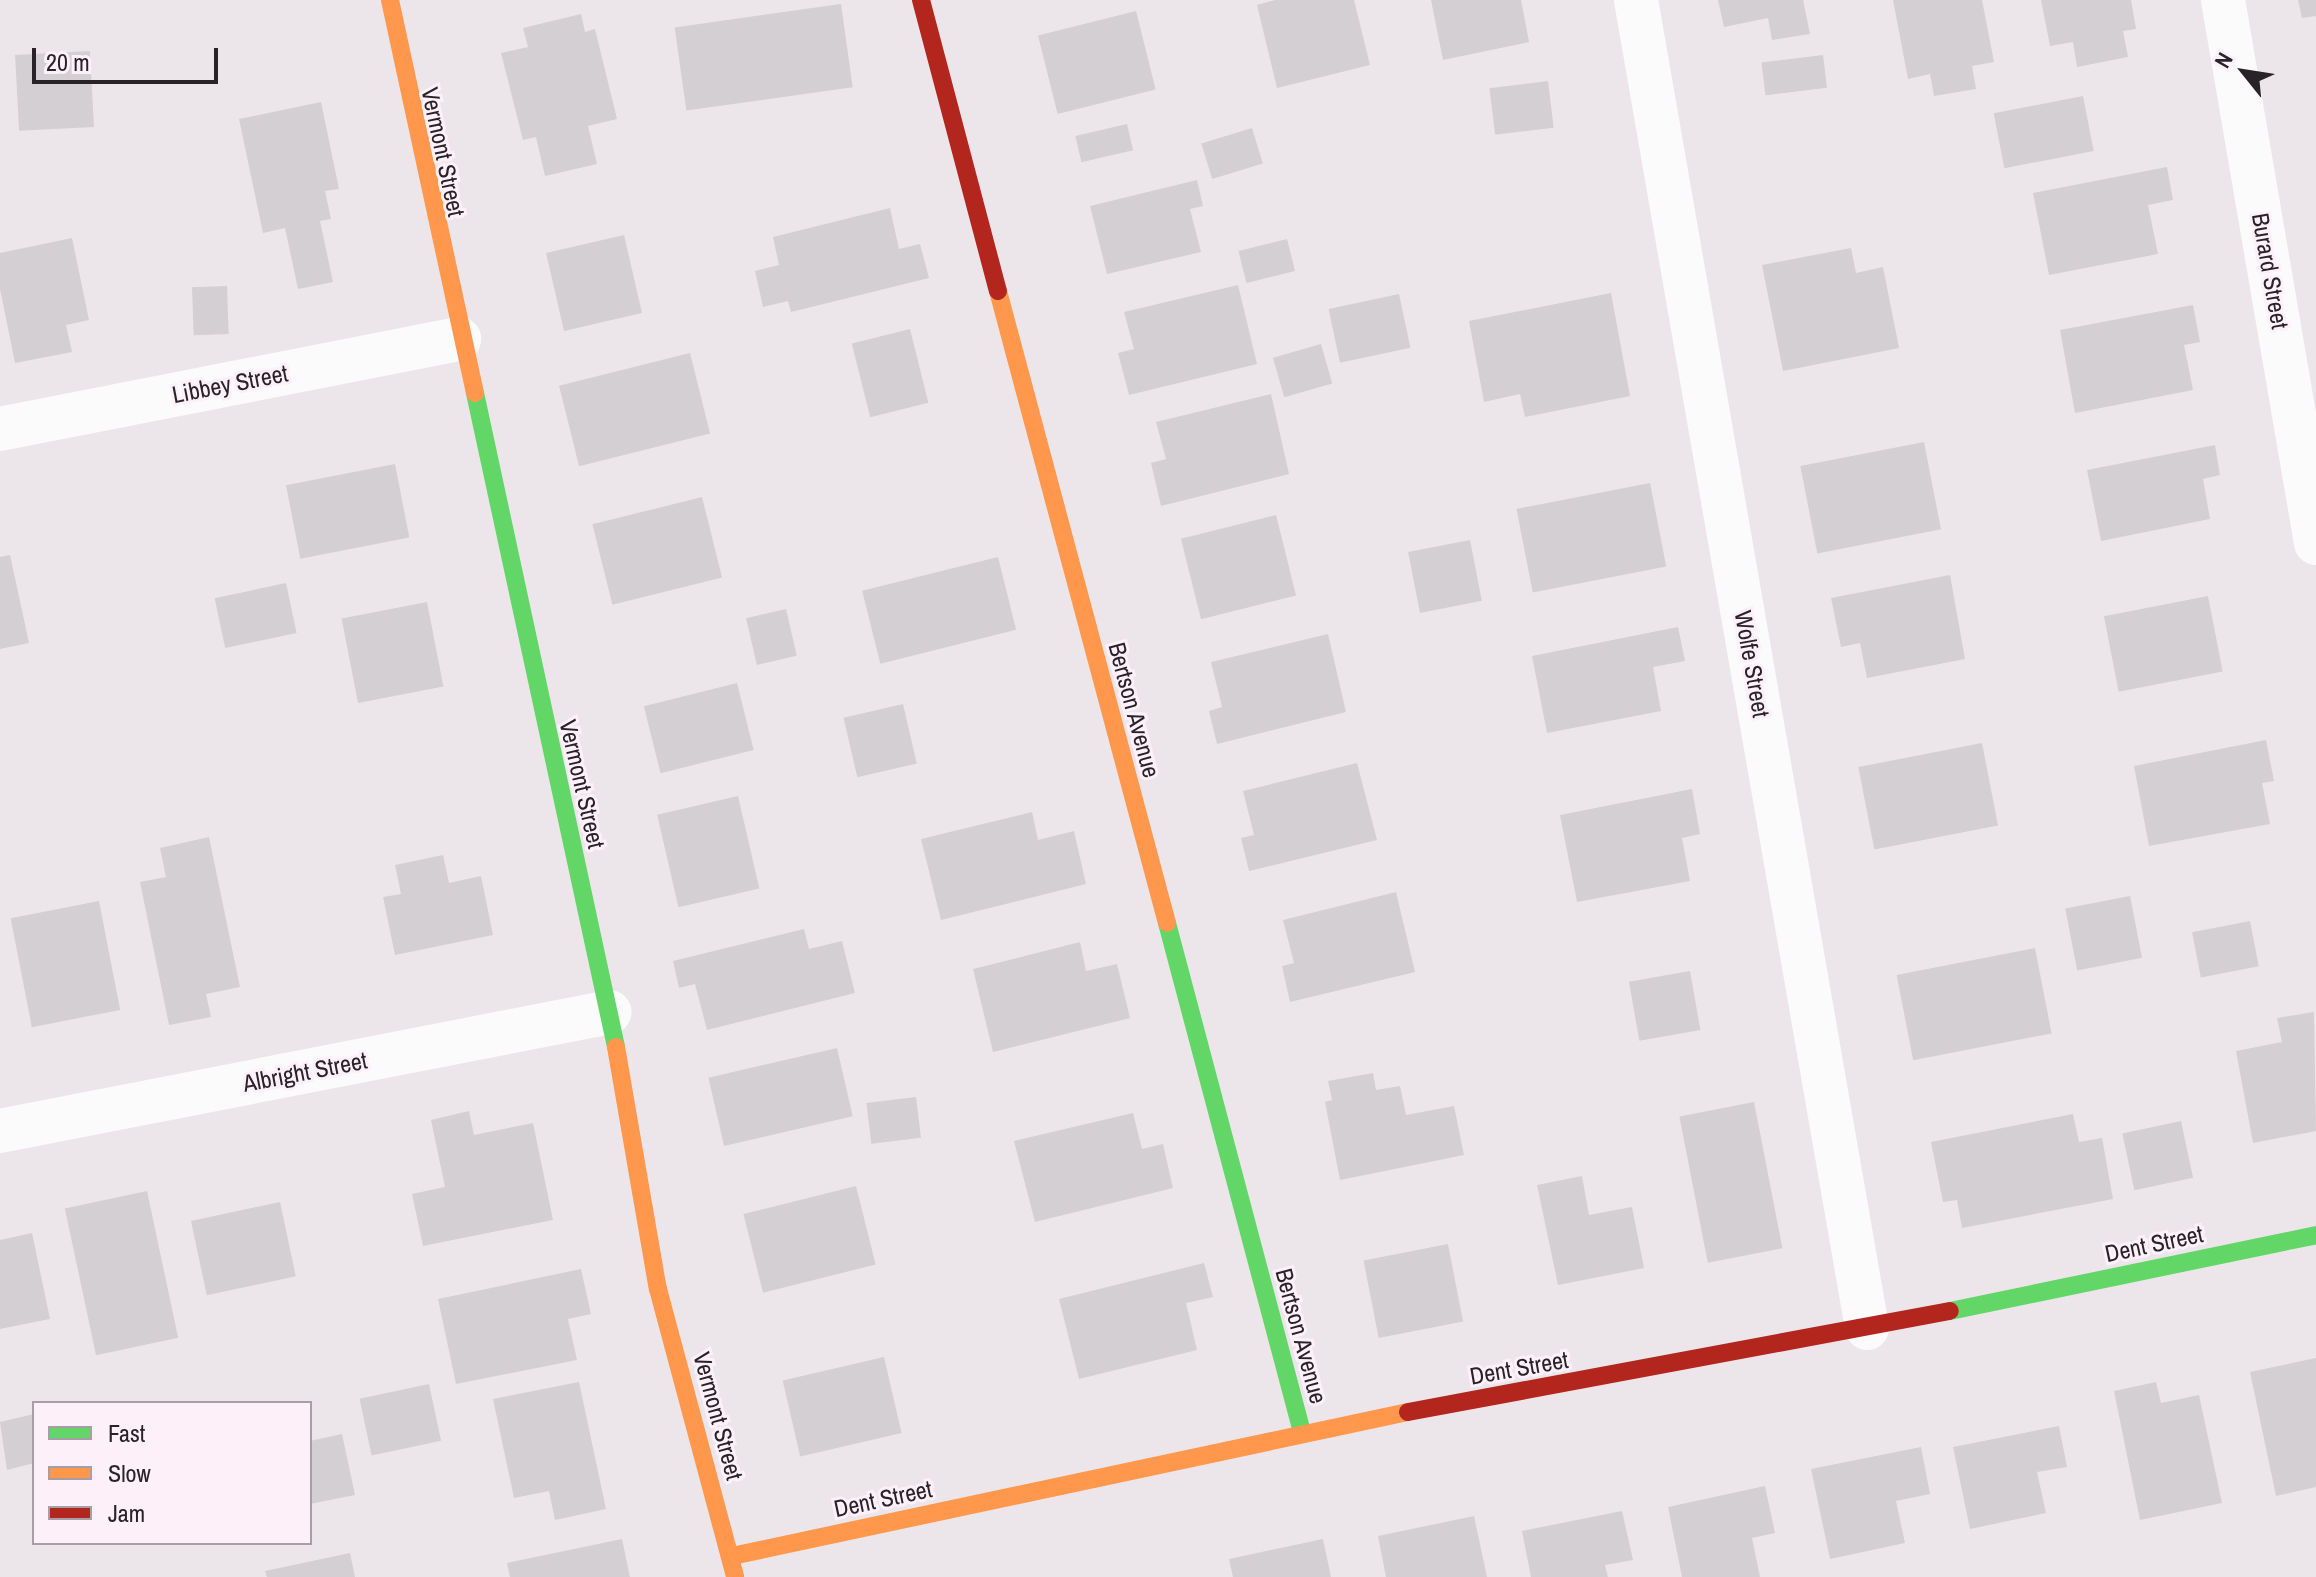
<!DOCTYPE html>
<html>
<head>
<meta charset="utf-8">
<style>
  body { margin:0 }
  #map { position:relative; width:2316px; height:1577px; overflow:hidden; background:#ece6eb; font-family:"Archivo Narrow",sans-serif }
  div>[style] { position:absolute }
  .building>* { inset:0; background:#d4cfd3; transform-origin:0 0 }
  .street>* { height:44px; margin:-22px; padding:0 22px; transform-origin:22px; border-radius:22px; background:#fcfbfc }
  .fast>* { height:18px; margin:-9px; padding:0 9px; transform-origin:9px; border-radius:9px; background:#63d668 }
  .slow>* { height:18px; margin:-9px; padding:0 9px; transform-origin:9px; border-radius:9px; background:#ff974d }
  .jam>* { height:18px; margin:-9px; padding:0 9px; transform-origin:9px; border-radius:9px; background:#b3261e }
  span { translate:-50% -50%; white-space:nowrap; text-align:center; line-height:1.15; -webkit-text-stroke:6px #fdf0f9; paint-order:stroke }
  .street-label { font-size:24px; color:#282327 }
  .legend { position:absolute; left:32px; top:1401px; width:280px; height:144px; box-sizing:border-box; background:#fdf0f9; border:2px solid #a89ea5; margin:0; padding:10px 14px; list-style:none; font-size:24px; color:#282327 }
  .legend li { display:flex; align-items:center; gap:16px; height:40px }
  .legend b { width:40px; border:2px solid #a89ea5 }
  .north { position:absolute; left:2204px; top:32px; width:80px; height:80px; -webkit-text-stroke:6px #fdf0f9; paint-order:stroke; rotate:300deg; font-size:22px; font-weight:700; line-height:32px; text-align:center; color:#282327 }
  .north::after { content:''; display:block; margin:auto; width:28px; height:36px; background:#282327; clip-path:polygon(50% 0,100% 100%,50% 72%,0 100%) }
  .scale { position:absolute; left:32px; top:48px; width:186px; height:36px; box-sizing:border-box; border:4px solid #282327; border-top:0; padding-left:10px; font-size:24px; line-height:28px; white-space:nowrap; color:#282327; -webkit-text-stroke:6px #fdf0f9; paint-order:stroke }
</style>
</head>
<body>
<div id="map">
  <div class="building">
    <div style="clip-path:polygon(1275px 0,1354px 0,1370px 65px,1277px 88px,1257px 5px)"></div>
    <div style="clip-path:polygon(1431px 0,1521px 0,1529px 42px,1443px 60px)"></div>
    <div style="clip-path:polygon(1718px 0,1803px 0,1810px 34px,1772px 40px,1768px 18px,1724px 27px)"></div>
    <div style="clip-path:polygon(1893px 0,1982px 0,1994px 62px,1972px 66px,1976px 89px,1934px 96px,1930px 74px,1908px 79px)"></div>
    <div style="clip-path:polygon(2041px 0,2131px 0,2136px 29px,2123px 31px,2128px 57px,2077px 67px,2073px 42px,2050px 46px)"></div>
    <div style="clip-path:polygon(2298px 0,2316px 0,2316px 16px,2302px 18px)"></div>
    <div style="left:841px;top:4px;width:84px;height:168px;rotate:82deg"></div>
    <div style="left:1136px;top:11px;width:81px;height:101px;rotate:76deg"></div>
    <div style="clip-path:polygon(581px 14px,585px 32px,595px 29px,617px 119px,588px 126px,597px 164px,545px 176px,536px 137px,523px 140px,501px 53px,528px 47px,523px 28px)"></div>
    <div style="left:90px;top:51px;width:76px;height:75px;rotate:87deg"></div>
    <div style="left:1823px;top:55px;width:33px;height:62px;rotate:83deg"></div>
    <div style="left:1548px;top:81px;width:47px;height:59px;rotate:83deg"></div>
    <div style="left:2083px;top:96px;width:56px;height:91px;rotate:79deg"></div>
    <div style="clip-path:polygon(321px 102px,339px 189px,325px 191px,331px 219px,320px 221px,333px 282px,298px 289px,285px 228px,263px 233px,239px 119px)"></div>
    <div style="left:1127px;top:124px;width:27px;height:53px;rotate:77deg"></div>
    <div style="left:1252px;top:128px;width:37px;height:53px;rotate:73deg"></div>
    <div style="clip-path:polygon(2167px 167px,2173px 200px,2148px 205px,2158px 254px,2049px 275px,2033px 193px)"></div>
    <div style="clip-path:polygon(1197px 180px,1203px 206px,1190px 209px,1201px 252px,1107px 274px,1090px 206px)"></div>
    <div style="clip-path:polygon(890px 208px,899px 249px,920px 244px,929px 278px,791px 312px,788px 301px,763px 307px,755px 271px,779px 265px,773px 237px)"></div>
    <div style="left:624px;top:235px;width:80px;height:80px;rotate:77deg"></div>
    <div style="clip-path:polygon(72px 238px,89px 320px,66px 325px,72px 352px,15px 363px,0 289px,0 253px)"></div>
    <div style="left:1287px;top:239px;width:33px;height:50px;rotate:76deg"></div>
    <div style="clip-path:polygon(1851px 248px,1856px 273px,1883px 267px,1899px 348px,1783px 371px,1762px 265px)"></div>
    <div style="clip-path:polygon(1238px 285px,1257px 364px,1129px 395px,1118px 353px,1134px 349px,1124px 312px)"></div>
    <div style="left:227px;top:286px;width:48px;height:35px;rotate:88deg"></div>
    <div style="clip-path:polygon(1611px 293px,1630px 396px,1525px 417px,1520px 394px,1484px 402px,1469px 321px)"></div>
    <div style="left:1399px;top:294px;width:55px;height:72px;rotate:78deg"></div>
    <div style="clip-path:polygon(2193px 305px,2200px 342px,2184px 345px,2193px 390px,2075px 413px,2060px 330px)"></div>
    <div style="left:910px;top:329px;width:76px;height:60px;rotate:76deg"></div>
    <div style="left:1321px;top:344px;width:41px;height:50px;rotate:74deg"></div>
    <div style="left:690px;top:353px;width:83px;height:135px;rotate:76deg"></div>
    <div style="clip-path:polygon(1271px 394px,1289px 474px,1161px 506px,1151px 463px,1166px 459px,1156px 422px)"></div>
    <div style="left:1924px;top:442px;width:89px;height:126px;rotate:79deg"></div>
    <div style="clip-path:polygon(2215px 445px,2220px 475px,2203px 479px,2210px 519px,2101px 541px,2087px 470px)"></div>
    <div style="left:395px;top:464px;width:75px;height:111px;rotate:79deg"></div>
    <div style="left:1650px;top:483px;width:85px;height:136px;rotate:79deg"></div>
    <div style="left:702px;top:497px;width:83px;height:113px;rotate:76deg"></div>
    <div style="left:1276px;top:515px;width:83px;height:98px;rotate:76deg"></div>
    <div style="left:1470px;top:540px;width:62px;height:63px;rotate:79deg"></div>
    <div style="clip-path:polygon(10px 555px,29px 643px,0 649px,0 557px)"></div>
    <div style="left:998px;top:557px;width:75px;height:140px;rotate:76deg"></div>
    <div style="clip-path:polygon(1950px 575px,1965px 659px,1867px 678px,1860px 643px,1841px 647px,1831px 598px)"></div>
    <div style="left:286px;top:583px;width:51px;height:73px;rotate:78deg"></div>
    <div style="left:2208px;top:596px;width:77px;height:106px;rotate:79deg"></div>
    <div style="left:427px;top:602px;width:86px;height:87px;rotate:79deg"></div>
    <div style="left:786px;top:609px;width:48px;height:41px;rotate:77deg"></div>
    <div style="clip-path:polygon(1678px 627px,1685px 661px,1653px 667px,1661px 711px,1547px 733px,1532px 656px)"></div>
    <div style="clip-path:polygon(1328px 634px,1346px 712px,1217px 744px,1209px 711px,1222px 707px,1211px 662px)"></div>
    <div style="left:737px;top:683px;width:69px;height:96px;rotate:76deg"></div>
    <div style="left:903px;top:704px;width:61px;height:61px;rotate:77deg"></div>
    <div style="clip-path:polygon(2266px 740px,2274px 781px,2262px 783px,2270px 824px,2149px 846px,2134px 766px)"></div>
    <div style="left:1982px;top:743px;width:84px;height:126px;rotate:79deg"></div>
    <div style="clip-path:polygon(1357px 763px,1377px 840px,1249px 871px,1241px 838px,1254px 835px,1243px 791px)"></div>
    <div style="clip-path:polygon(1692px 789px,1700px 834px,1682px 838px,1690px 881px,1577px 902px,1560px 815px)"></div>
    <div style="left:738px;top:796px;width:95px;height:83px;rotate:77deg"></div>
    <div style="clip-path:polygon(1032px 812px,1038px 840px,1074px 831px,1086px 884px,941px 920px,921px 839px)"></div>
    <div style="clip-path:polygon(209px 837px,240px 987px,206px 994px,211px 1017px,169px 1025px,140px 882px,166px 877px,160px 848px)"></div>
    <div style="clip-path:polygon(443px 855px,449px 883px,481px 876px,493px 935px,395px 955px,383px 897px,401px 894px,395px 865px)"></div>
    <div style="clip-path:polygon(1396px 892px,1415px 972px,1290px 1002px,1282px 966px,1294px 963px,1283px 920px)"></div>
    <div style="left:2130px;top:896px;width:63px;height:66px;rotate:79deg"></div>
    <div style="left:99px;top:901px;width:111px;height:90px;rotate:79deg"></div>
    <div style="left:2250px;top:921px;width:46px;height:59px;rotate:79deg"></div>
    <div style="clip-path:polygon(804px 929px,809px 949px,842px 941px,855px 993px,707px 1030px,695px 984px,679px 988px,673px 961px)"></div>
    <div style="clip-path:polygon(1080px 942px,1086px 971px,1117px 964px,1130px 1018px,993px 1052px,973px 969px)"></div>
    <div style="left:2035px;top:948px;width:87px;height:141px;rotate:79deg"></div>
    <div style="left:1690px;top:971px;width:60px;height:62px;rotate:80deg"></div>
    <div style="clip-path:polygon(2314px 1012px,2316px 1131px,2253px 1143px,2236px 1051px,2282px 1042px,2277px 1018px)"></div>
    <div style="left:837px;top:1048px;width:70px;height:132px;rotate:77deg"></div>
    <div style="clip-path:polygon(1373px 1073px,1376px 1090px,1400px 1086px,1406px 1115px,1454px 1106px,1464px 1155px,1340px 1180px,1325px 1102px,1332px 1100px,1328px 1081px)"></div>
    <div style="left:916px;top:1097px;width:41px;height:50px;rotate:83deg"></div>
    <div style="left:1754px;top:1102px;width:149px;height:76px;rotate:79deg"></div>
    <div style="clip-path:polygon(469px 1111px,474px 1135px,533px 1123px,553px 1220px,423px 1246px,412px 1194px,445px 1187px,431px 1120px)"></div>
    <div style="clip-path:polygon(1133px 1113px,1142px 1149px,1163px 1144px,1173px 1188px,1035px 1222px,1014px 1141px)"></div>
    <div style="clip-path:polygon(2073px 1114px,2079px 1142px,2102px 1138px,2113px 1199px,1962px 1228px,1957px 1200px,1943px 1202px,1931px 1142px)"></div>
    <div style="left:2181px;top:1121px;width:58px;height:60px;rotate:78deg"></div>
    <div style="clip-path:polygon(1582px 1176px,1589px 1215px,1632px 1207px,1644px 1268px,1558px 1285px,1537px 1185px)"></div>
    <div style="left:856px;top:1186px;width:81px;height:116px;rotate:76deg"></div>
    <div style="left:147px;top:1191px;width:150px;height:84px;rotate:78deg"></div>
    <div style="left:280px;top:1202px;width:76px;height:91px;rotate:78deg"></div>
    <div style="clip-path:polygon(32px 1233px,50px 1319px,0 1329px,0 1240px)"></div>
    <div style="left:1448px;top:1244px;width:79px;height:86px;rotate:79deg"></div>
    <div style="clip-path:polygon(1204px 1263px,1213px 1297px,1186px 1303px,1197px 1350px,1079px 1379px,1059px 1299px)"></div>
    <div style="clip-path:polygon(581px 1269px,591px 1314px,568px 1319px,577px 1360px,456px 1384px,438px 1299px)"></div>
    <div style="left:884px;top:1357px;width:78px;height:104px;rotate:77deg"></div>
    <div style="clip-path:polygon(2316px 1358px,2316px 1487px,2276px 1496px,2250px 1372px)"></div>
    <div style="clip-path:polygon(579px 1382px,606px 1509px,555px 1520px,549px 1491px,514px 1498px,493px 1399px)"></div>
    <div style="clip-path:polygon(2156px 1382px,2161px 1403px,2199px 1395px,2222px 1503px,2140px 1520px,2114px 1391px)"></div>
    <div style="left:429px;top:1384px;width:58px;height:71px;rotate:78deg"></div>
    <div style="clip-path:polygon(34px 1414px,34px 1463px,7px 1470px,0 1422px)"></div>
    <div style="clip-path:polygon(2059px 1426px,2067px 1467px,2037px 1472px,2046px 1513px,1970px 1529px,1953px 1447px)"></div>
    <div style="clip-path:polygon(342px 1434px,355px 1495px,310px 1504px,310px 1441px)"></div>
    <div style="clip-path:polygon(1921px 1447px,1930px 1494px,1896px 1501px,1905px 1543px,1830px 1559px,1811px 1469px)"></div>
    <div style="clip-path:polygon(1765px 1486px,1775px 1533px,1752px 1538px,1760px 1577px,1682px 1577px,1668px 1507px)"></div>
    <div style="clip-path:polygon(1622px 1511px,1633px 1560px,1605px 1565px,1608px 1577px,1531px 1577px,1522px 1531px)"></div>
    <div style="clip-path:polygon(1474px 1516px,1487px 1577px,1386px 1577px,1378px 1536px)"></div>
    <div style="clip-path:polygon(622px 1539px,630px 1577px,510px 1577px,507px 1563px)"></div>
    <div style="clip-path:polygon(1323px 1539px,1331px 1577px,1233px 1577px,1229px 1559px)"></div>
    <div style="clip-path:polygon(350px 1553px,355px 1577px,267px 1577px,265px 1571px)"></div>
  </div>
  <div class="street">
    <div style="left:1636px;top:0;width:1348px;rotate:80.13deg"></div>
    <div style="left:2223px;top:0;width:551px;rotate:80.28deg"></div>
    <div style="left:0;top:429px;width:468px;rotate:-11.1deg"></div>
    <div style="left:0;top:1131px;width:621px;rotate:-11.04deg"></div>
  </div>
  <div class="fast">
    <div style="left:475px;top:393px;width:669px;rotate:77.83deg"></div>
    <div style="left:1167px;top:923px;width:527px;rotate:75.15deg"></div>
    <div style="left:1950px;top:1311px;width:374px;rotate:-11.7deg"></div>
  </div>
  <div class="slow">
    <div style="left:390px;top:0;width:402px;rotate:77.8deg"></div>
    <div style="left:998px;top:291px;width:654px;rotate:75.03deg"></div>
    <div style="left:616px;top:1047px;width:246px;rotate:80.2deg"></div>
    <div style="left:658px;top:1289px;width:298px;rotate:75deg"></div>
    <div style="left:732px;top:1556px;width:691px;rotate:-12.03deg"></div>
  </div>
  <div class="jam">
    <div style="left:921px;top:0;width:301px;rotate:75.2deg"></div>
    <div style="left:1408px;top:1412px;width:551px;rotate:-10.56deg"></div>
  </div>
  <div class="street-label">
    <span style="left:443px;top:152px;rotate:78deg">Vermont Street</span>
    <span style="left:2270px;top:271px;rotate:80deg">Burard Street</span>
    <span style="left:230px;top:384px;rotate:-11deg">Libbey Street</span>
    <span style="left:1752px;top:664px;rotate:80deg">Wolfe Street</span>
    <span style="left:1134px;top:710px;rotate:75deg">Bertson Avenue</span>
    <span style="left:582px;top:784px;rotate:77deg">Vermont Street</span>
    <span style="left:305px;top:1072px;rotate:-11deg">Albright Street</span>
    <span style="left:2154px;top:1244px;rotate:-12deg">Dent Street</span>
    <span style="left:1301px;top:1336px;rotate:75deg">Bertson Avenue</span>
    <span style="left:1519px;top:1368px;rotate:-10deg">Dent Street</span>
    <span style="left:718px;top:1416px;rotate:75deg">Vermont Street</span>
    <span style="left:883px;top:1499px;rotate:-12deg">Dent Street</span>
  </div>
  <ul class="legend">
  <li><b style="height:10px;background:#63d668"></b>Fast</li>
  <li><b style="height:10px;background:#ff974d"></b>Slow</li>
  <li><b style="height:10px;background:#b3261e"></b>Jam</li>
  </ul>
  <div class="north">N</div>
  <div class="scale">20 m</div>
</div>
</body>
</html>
